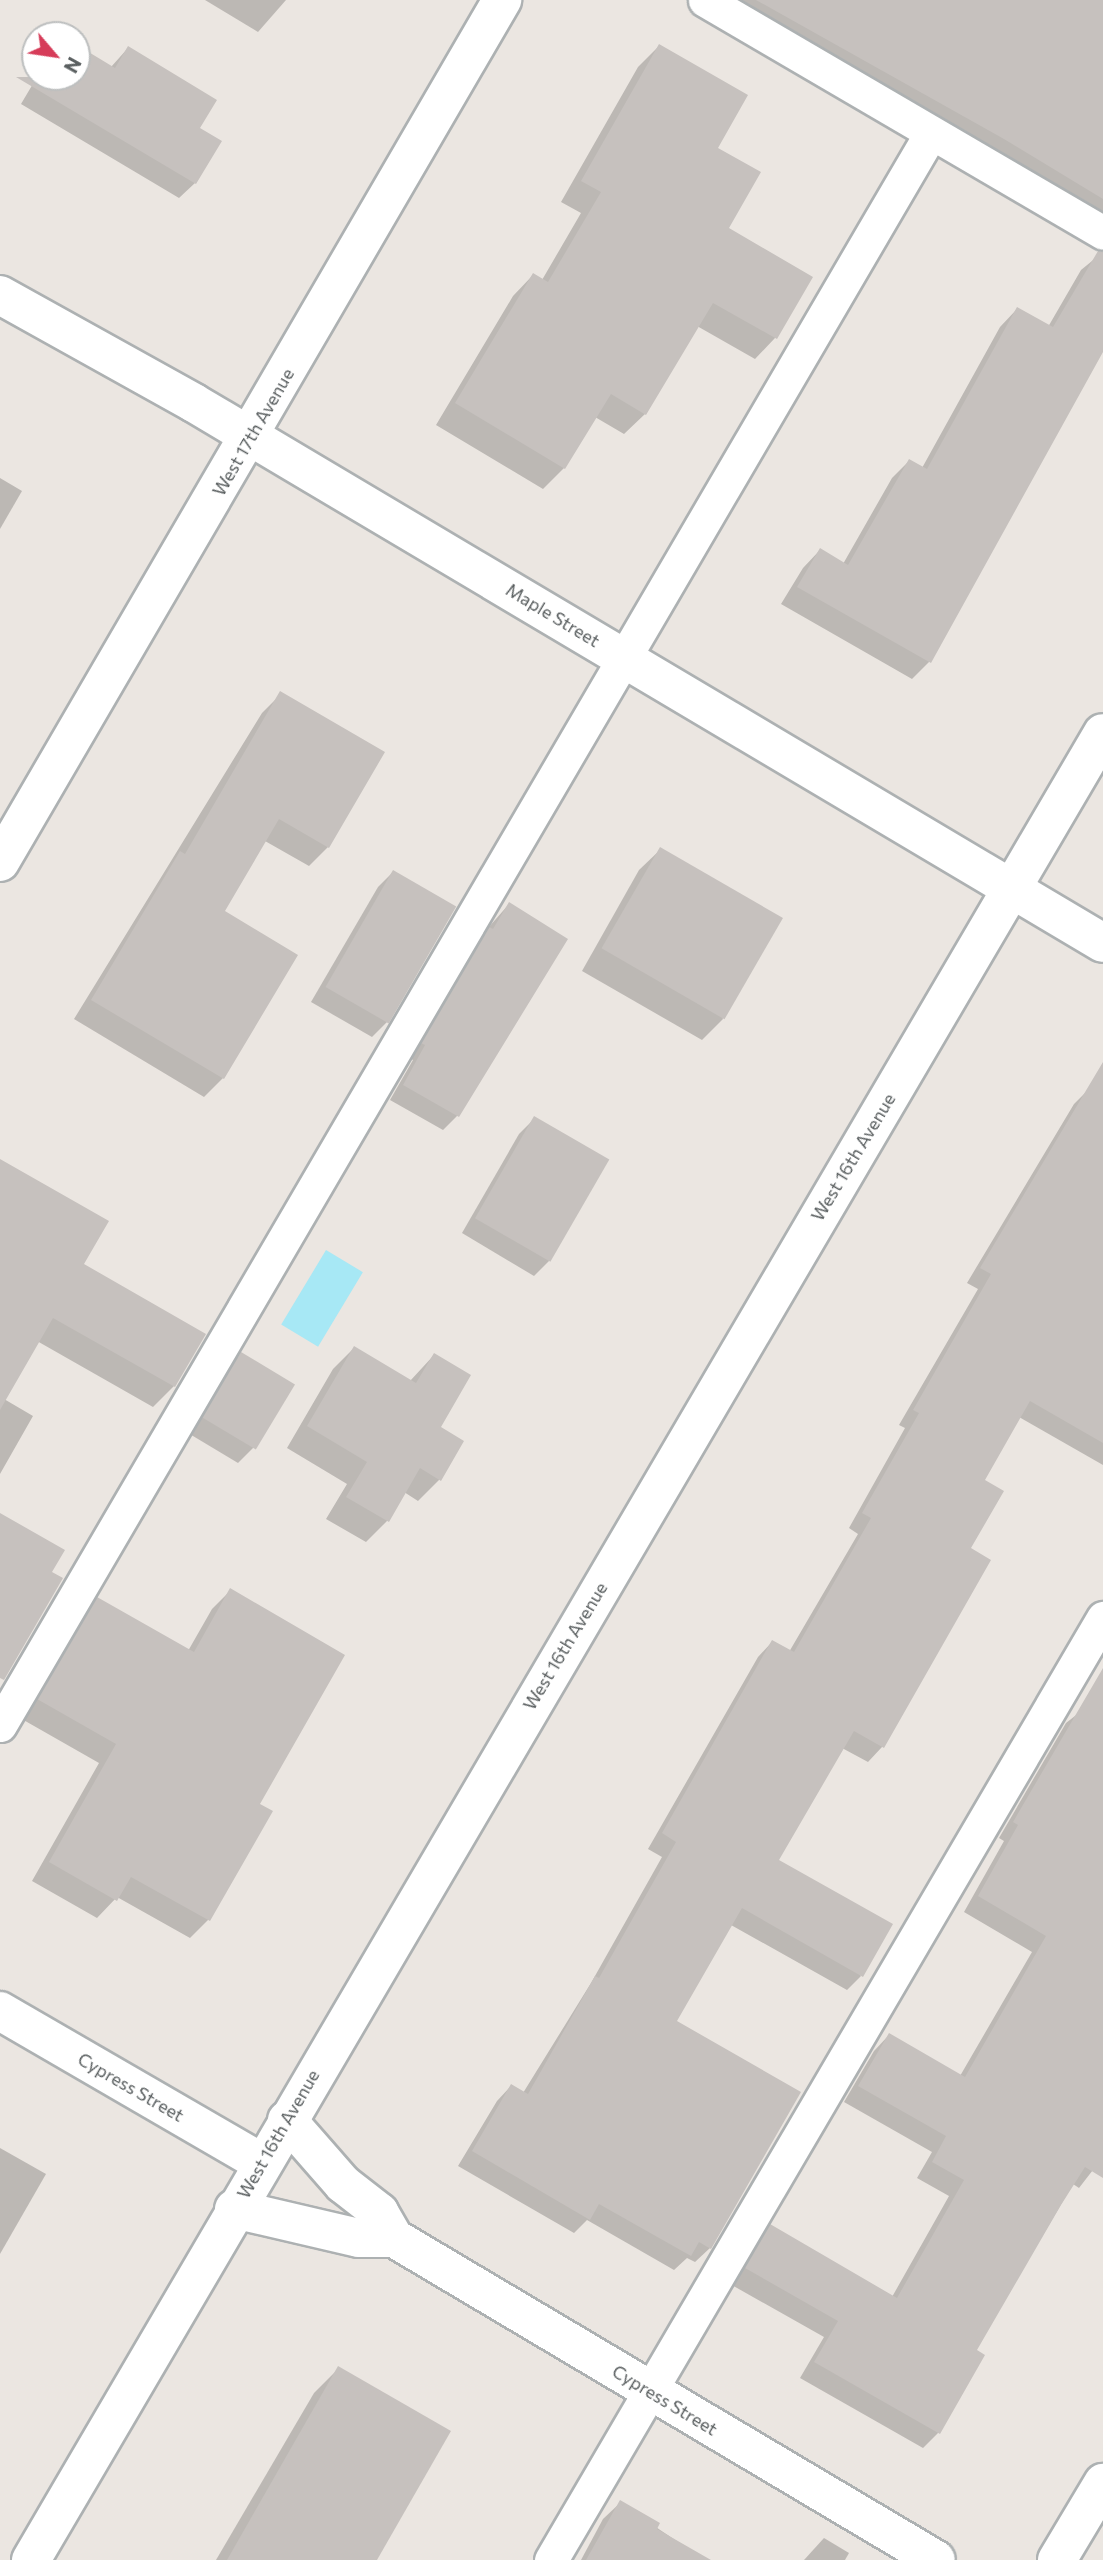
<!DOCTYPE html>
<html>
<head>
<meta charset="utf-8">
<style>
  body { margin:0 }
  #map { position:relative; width:1103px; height:2560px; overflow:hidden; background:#ebe6e1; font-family:Commissioner,sans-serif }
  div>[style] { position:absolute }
  .water>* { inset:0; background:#a7e8f5; transform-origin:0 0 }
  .shadow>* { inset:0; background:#0003 }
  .building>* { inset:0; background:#c6c1be; transform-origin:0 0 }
  .roads { filter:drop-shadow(2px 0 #adb1b2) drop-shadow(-2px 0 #adb1b2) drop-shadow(0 2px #adb1b2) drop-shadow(0 -2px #adb1b2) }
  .service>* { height:33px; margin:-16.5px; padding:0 16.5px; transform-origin:16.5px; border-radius:16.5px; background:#fff }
  .minor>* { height:38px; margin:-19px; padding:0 19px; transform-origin:19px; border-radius:19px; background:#fff }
  .secondary>* { height:38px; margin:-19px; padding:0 19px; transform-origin:19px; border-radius:19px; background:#fff }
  span { translate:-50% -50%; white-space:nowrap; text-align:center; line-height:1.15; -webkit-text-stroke:5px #fff; paint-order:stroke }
  .street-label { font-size:18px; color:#5a5f60 }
  .north { position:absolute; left:21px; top:21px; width:70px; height:70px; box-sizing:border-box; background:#fff; border:2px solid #bdbfbf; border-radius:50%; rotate:119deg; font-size:19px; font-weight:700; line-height:28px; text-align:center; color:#5a5f60 }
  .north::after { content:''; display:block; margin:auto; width:24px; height:32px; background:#d63c59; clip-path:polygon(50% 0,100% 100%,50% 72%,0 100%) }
</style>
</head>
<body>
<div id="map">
  <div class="water">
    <div style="left:326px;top:1250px;width:43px;height:87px;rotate:31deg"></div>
  </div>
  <div class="shadow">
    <div style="clip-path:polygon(205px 0,286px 0,258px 32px)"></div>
    <div style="clip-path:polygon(717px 0,1103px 0,1103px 226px)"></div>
    <div style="clip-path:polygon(659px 46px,715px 148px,726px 229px,810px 277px,775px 338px,755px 359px,697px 326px,645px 414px,624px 434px,595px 417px,564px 468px,543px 489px,436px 425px,513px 296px,533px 275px,542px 280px,581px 213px,561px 202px,638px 67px)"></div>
    <div style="clip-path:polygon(77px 47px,111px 67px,128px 48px,197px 129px,195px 183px,179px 198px,21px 104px,37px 77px,77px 77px)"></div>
    <div style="clip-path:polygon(1103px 252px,1103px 325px,929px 662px,912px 679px,781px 604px,803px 568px,820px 550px,843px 564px,892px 478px,909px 461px,922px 468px,1000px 327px,1017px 309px,1048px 327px,1081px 270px)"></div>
    <div style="clip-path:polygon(0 478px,22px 491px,0 529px)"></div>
    <div style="clip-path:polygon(281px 694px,328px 847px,309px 866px,265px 841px,222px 912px,223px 1078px,204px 1097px,74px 1019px,262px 713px)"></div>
    <div style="clip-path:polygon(661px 849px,723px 1019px,702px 1040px,582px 971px,639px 870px)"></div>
    <div style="clip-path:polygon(393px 872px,387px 1022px,372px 1037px,311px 1002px,378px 887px)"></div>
    <div style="clip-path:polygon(509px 904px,457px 1116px,443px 1130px,390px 1100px,413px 1060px,409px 1057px,475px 943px)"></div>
    <div style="clip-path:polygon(1088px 1090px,1103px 1098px,1103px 1465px,1019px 1417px,982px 1480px,969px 1549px,989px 1560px,882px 1747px,868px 1762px,842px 1748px,777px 1860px,861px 1976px,847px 1990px,731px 1925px,675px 2021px,710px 2248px,695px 2262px,687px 2258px,674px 2270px,587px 2220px,574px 2233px,458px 2166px,497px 2101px,511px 2086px,523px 2093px,591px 1983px,662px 1857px,648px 1849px,758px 1657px,772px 1642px,789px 1652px,858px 1534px,849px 1528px,905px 1428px,899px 1425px,978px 1289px,967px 1283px,1074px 1104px)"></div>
    <div style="clip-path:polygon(534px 1119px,549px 1261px,534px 1276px,462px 1233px,519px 1134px)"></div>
    <div style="clip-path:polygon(0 1161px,82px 1264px,204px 1335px,174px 1386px,153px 1407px,37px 1341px,4px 1399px,33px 1416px,0 1474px)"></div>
    <div style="clip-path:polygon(354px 1348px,410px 1381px,434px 1355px,439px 1427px,439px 1480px,418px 1501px,404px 1492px,387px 1521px,366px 1542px,326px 1519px,347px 1484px,287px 1448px,333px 1369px)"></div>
    <div style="clip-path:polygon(241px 1354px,253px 1448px,238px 1463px,188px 1433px,226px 1369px)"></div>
    <div style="clip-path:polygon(230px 1591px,258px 1805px,270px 1812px,208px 1920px,190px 1938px,117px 1897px,97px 1918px,32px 1881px,99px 1763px,20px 1718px,79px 1618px,97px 1600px,188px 1651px,212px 1609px)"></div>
    <div style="clip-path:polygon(1103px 1694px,1103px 2157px,1079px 2188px,1073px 2184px,975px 2350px,938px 2433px,923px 2448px,800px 2378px,824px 2337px,730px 2284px,755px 2242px,770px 2227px,892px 2297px,949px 2196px,917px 2178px,932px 2152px,844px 2102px,874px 2051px,889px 2035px,960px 2076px,1032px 1952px,964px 1912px,1004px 1841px,999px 1838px,1066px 1723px)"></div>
    <div style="clip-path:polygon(0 2148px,46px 2174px,0 2254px)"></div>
    <div style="clip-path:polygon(339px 2368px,375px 2560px,216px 2560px,314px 2393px)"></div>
    <div style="clip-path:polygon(620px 2503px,693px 2552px,688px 2560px,581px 2560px,603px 2519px)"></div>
    <div style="clip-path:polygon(824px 2538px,849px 2553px,845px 2560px,804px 2560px)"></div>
  </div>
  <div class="building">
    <div style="clip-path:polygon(756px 0,1103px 0,1103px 199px,1004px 139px)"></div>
    <div style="clip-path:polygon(659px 44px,748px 95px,718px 148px,761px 172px,729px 228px,813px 277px,777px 339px,713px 303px,646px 415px,611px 394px,565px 469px,455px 403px,533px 273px,548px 282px,601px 192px,581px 181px)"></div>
    <div style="clip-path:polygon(77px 45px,115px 68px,128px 46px,217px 100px,200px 128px,222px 141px,196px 184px,16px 77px,77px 77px)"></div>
    <div style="clip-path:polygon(1098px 251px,1103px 252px,1103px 352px,931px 663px,797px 587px,820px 548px,848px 565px,909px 459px,927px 469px,1017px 307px,1053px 327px)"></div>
    <div style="clip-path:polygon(280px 691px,385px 752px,329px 848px,279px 819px,225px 911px,298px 955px,224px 1079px,91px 1000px,180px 851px,185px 854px)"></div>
    <div style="left:660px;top:847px;width:142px;height:117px;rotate:30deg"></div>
    <div style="left:393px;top:870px;width:73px;height:135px;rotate:30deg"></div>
    <div style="clip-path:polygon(509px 902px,568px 939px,459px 1117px,403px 1085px,425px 1045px,421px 1043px,489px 927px,493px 929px)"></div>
    <div style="clip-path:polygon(1103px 1062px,1103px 1443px,1030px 1401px,985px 1480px,1004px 1491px,971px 1548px,991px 1560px,884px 1748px,854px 1731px,779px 1860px,893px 1924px,863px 1977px,742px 1908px,677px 2021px,801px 2092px,711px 2249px,699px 2242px,691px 2256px,599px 2204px,590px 2220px,472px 2151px,511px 2084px,528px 2094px,595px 1976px,599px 1978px,676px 1842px,662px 1833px,772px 1640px,794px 1652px,871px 1518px,862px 1513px,919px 1413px,913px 1410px,991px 1274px,980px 1268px)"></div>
    <div style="left:534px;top:1116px;width:87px;height:118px;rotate:30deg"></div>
    <div style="clip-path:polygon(0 1159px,109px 1221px,84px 1264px,206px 1334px,175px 1387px,53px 1318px,0 1410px)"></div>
    <div style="clip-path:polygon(354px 1346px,416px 1383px,434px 1353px,471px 1375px,441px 1427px,464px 1441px,441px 1481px,420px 1468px,389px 1522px,346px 1497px,367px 1462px,307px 1426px)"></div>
    <div style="left:241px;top:1352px;width:63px;height:76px;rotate:31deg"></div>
    <div style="clip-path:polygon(0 1513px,65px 1550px,52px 1572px,63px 1578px,4px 1680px,0 1678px)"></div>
    <div style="clip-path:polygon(230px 1588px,345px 1655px,260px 1804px,273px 1811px,210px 1921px,131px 1877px,117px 1901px,49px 1862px,116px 1744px,37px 1699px,97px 1597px,194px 1652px)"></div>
    <div style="clip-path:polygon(1103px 1668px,1103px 2178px,1085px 2167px,1061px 2205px,977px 2350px,985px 2355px,940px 2434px,814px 2362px,838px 2321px,745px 2268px,770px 2224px,897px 2298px,964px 2180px,932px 2162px,946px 2136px,858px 2086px,889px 2033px,965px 2077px,1046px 1936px,978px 1896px,1018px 1825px,1013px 1822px)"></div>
    <div style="clip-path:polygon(338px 2366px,451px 2431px,377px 2560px,227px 2560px)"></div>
    <div style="clip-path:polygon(620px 2500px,660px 2523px,657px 2529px,711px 2560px,586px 2560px)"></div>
  </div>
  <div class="roads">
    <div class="service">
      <div style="left:705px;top:0;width:461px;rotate:30.3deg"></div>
      <div style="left:0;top:1725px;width:1844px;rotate:-59.68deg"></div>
      <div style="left:551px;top:2560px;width:1092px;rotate:-59.63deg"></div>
    </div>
    <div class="minor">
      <div style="left:0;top:295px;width:222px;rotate:29.1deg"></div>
      <div style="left:194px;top:403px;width:1057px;rotate:30.71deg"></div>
      <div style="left:0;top:862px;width:998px;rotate:-59.78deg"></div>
      <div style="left:0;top:2011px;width:302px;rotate:30.1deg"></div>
      <div style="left:287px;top:2120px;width:85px;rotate:48.8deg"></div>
      <div style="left:343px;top:2184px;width:46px;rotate:37.9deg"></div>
      <div style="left:379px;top:2212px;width:30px;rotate:60deg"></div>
      <div style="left:394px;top:2238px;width:630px;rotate:30.71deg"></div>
      <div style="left:234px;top:2209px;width:128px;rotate:13.1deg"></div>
      <div style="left:359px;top:2238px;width:35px"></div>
      <div style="left:1057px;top:2560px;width:90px;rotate:-59.1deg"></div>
    </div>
    <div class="secondary">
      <div style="left:31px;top:2560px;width:2118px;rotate:-59.6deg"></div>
    </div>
  </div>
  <div class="street-label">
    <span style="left:253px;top:432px;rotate:-60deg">West 17th Avenue</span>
    <span style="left:553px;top:615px;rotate:31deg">Maple Street</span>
    <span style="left:853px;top:1157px;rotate:-59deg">West 16th Avenue</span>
    <span style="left:565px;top:1646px;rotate:-59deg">West 16th Avenue</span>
    <span style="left:131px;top:2087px;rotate:30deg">Cypress Street</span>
    <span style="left:278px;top:2134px;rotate:-60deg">West 16th Avenue</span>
    <span style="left:665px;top:2400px;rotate:31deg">Cypress Street</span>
  </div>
  <div class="north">N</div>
</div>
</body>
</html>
